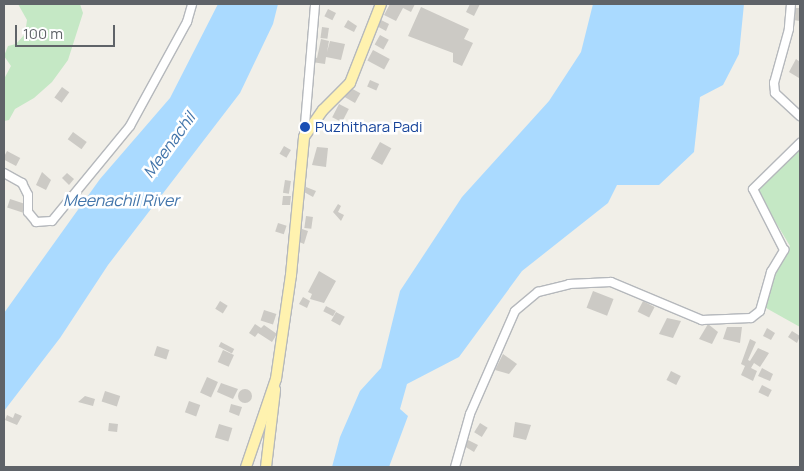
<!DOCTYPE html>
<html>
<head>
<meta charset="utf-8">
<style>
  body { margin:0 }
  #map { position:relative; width:804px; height:471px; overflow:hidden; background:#f1efe8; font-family:Manrope,sans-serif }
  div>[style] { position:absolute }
  .green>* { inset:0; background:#c5e8c5 }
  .water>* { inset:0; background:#aadaff }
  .building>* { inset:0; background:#cccac5; transform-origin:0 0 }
  .round { border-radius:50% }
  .roads { filter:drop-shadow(1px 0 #b5b8bc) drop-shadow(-1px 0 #b5b8bc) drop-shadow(0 1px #b5b8bc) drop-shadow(0 -1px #b5b8bc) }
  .minor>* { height:8px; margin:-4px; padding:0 4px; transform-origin:4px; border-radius:4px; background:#fff }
  .major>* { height:10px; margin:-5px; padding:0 5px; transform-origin:5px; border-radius:5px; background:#fff2af }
  .dots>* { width:14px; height:14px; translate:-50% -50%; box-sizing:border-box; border:2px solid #fff; border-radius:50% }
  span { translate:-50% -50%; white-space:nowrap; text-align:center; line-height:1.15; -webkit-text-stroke:5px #fff; paint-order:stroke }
  .transit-label { font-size:15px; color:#164399 }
  .left { translate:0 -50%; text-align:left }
  .water-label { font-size:16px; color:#4174aa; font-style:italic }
  .frame { position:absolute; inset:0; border:5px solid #5f6368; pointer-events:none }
  .scale { position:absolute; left:15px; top:25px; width:100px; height:22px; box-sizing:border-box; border:2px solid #5f6368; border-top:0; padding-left:6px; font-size:15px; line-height:18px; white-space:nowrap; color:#5f6368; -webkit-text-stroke:4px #fff; paint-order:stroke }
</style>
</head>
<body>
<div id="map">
  <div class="green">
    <div style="clip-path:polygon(18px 4px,80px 4px,83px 13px,68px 60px,52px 82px,34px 98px,15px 109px,9px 120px,4px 121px,4px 79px,11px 66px,4px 56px,8px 46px,16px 44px,25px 34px,27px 20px)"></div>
    <div style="clip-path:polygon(800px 147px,800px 327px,759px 304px,790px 246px,755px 188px)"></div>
  </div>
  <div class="water">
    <div style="clip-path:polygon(218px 4px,278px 4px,273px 24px,240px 93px,108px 265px,60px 338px,4px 411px,4px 313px,100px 179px,170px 98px)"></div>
    <div style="clip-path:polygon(593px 4px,744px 4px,739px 54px,723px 85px,700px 97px,694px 152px,659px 185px,617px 185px,608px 203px,522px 271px,459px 357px,407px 384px,400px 409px,408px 416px,389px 467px,332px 467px,340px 437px,360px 391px,381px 368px,400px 291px,462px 197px,549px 101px,581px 52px)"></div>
  </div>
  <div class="building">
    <div style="clip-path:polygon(390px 4px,415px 4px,411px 12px,403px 8px,396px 21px,384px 15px)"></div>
    <div style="clip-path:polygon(470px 4px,480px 4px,474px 16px,466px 12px)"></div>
    <div style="clip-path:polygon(421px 7px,469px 29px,464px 39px,473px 43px,462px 66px,453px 62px,453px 53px,408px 36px)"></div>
    <div style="clip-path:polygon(796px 8px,800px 8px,800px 21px,793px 20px)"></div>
    <div style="left:328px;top:9px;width:9px;height:8px;rotate:27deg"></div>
    <div style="clip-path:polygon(377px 18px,389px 24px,386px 31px,373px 24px)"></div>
    <div style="clip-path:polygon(348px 20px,357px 26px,354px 32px,344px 27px)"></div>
    <div style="left:322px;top:27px;width:7px;height:11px;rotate:8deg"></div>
    <div style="left:380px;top:35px;width:10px;height:11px;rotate:29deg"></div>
    <div style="clip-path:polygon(321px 39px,329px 41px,327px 52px,330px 41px,345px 44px,341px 60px,326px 57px,325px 64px,312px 62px,313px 57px,317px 58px)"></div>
    <div style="left:373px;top:50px;width:19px;height:12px;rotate:28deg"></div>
    <div style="clip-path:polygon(796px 59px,800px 62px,799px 78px,789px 72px)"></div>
    <div style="left:370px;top:80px;width:10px;height:7px;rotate:24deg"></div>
    <div style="left:62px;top:87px;width:9px;height:13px;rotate:36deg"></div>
    <div style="left:349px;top:87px;width:13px;height:11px;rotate:29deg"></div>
    <div style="left:339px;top:104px;width:11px;height:15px;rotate:27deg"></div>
    <div style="left:73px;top:132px;width:17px;height:9px;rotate:36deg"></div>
    <div style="left:380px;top:142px;width:13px;height:19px;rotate:29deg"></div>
    <div style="left:284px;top:146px;width:8px;height:9px;rotate:30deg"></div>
    <div style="clip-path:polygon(317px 147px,328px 148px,326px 167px,312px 165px)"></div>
    <div style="left:7px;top:151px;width:15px;height:9px;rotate:28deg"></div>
    <div style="clip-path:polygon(42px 172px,51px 180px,46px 190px,36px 185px)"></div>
    <div style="clip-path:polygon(67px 173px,74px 179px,69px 185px,62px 178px)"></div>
    <div style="left:285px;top:180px;width:6px;height:13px;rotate:9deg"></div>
    <div style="clip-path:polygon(306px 187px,316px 191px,313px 197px,304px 192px)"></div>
    <div style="clip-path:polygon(283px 196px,291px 196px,290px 205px,282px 205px)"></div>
    <div style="left:10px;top:199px;width:16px;height:9px;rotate:18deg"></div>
    <div style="clip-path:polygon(338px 204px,341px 206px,338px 212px,344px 215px,341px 221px,333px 212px)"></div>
    <div style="left:306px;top:216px;width:7px;height:12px;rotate:8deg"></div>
    <div style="left:278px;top:223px;width:9px;height:9px;rotate:18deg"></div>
    <div style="clip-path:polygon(302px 229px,308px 231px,304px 244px,297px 241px)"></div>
    <div style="clip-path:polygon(319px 271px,336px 281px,324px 303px,310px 299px,312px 294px,308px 292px)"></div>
    <div style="left:593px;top:291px;width:22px;height:18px;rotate:21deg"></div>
    <div style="clip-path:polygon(303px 297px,310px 301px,307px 308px,299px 304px)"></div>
    <div style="left:220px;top:301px;width:9px;height:9px;rotate:32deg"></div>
    <div style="left:643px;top:301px;width:13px;height:12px;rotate:27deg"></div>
    <div style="left:326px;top:306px;width:11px;height:6px;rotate:27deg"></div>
    <div style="left:264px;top:310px;width:13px;height:11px;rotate:18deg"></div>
    <div style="left:336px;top:312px;width:10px;height:10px;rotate:29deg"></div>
    <div style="clip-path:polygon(667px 318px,681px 321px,673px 338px,659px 334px)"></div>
    <div style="clip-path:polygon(255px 324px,261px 328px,264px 325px,277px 334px,272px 342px,258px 333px,255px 337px,249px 333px)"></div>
    <div style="clip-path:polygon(708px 324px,718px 332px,712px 344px,699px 339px)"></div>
    <div style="clip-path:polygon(727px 327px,742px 327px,740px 343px,723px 339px)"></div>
    <div style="clip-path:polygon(767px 328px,775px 333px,771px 340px,763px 336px)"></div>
    <div style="clip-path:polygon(792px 331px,800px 336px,797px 343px,788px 337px)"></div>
    <div style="clip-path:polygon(750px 339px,756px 342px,748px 360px,750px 361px,758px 348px,769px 353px,760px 367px,754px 363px,751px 368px,757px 371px,753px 381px,741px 375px,745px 366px,741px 364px)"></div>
    <div style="left:221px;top:342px;width:15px;height:5px;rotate:28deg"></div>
    <div style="left:157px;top:346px;width:13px;height:10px;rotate:18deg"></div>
    <div style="left:223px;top:350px;width:12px;height:13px;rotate:24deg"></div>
    <div style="clip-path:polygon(503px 354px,517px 364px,509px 374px,495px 370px)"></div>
    <div style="clip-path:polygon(762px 368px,773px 374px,770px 381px,758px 376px)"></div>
    <div style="left:671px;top:371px;width:11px;height:10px;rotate:27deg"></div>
    <div style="left:207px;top:377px;width:12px;height:17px;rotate:24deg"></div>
    <div style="clip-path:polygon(221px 383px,238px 389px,233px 399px,217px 392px)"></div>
    <div style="left:762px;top:385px;width:11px;height:8px;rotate:27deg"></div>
    <div class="round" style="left:238px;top:389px;width:14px;height:14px"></div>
    <div style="left:105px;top:391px;width:16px;height:11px;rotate:18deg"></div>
    <div style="clip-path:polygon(85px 396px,95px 399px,93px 406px,78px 402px)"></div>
    <div style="left:189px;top:401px;width:12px;height:12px;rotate:20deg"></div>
    <div style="clip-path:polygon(231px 404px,242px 407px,239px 416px,229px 412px)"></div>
    <div style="clip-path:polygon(15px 413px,22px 416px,17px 425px,5px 420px,7px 415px,13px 418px)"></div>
    <div style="clip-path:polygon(515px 422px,531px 425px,526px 440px,513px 437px)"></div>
    <div style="left:109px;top:423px;width:9px;height:8px;rotate:6deg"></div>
    <div style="left:480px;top:423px;width:9px;height:11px;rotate:32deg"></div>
    <div style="left:219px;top:424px;width:14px;height:14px;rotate:17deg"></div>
    <div style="clip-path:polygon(468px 440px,478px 445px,474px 452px,464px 446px)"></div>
  </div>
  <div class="roads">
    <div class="minor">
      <div style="left:791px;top:4px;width:25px;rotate:95deg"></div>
      <div style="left:789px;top:29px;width:56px;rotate:105.5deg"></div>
      <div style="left:774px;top:83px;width:10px;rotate:84deg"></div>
      <div style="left:775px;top:93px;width:34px;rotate:43deg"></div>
      <div style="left:304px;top:136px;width:132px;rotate:-85.2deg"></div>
      <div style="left:4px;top:173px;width:21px;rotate:29deg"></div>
      <div style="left:22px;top:183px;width:13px;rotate:63deg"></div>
      <div style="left:28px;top:195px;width:17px;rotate:90deg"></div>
      <div style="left:28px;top:212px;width:13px;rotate:51deg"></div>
      <div style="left:36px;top:222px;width:16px;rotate:-4deg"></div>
      <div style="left:52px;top:221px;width:123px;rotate:-50.6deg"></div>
      <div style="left:130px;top:126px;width:119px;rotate:-61.3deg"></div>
      <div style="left:187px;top:22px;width:19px;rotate:-74deg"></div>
      <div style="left:455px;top:467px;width:55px;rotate:-74.2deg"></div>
      <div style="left:470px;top:414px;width:112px;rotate:-66.4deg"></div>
      <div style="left:515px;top:311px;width:30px;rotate:-40deg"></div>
      <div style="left:538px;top:292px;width:32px;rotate:-14deg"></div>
      <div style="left:569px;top:284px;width:42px;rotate:-2.7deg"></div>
      <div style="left:611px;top:282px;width:99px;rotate:22.7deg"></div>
      <div style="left:702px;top:320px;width:49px;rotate:-2.3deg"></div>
      <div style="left:751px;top:318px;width:11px;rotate:-38deg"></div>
      <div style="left:760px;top:311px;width:41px;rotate:-74.2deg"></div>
      <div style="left:771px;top:272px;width:26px;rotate:-59deg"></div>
      <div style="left:784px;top:250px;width:68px;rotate:-116.9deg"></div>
      <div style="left:753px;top:189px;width:66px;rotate:-44.4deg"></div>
    </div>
    <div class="major">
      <div style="left:246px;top:467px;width:93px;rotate:-71.2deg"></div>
      <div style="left:276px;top:379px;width:105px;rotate:-81.8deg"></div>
      <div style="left:291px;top:275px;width:139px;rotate:-84.6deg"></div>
      <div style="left:304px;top:137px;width:33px;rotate:-55deg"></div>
      <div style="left:323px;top:110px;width:38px;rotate:-45deg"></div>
      <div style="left:350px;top:83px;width:85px;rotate:-68.6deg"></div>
      <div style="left:266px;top:467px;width:78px;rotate:-83.3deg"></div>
    </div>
  </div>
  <div class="dots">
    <div style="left:305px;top:127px;background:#1a4fb4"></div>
  </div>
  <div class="transit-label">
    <span class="left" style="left:315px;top:127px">Puzhithara Padi</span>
  </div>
  <div class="water-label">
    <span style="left:169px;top:145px;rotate:-54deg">Meenachil</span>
    <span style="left:121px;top:200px">Meenachil River</span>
  </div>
  <div class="frame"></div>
  <div class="scale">100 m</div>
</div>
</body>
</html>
